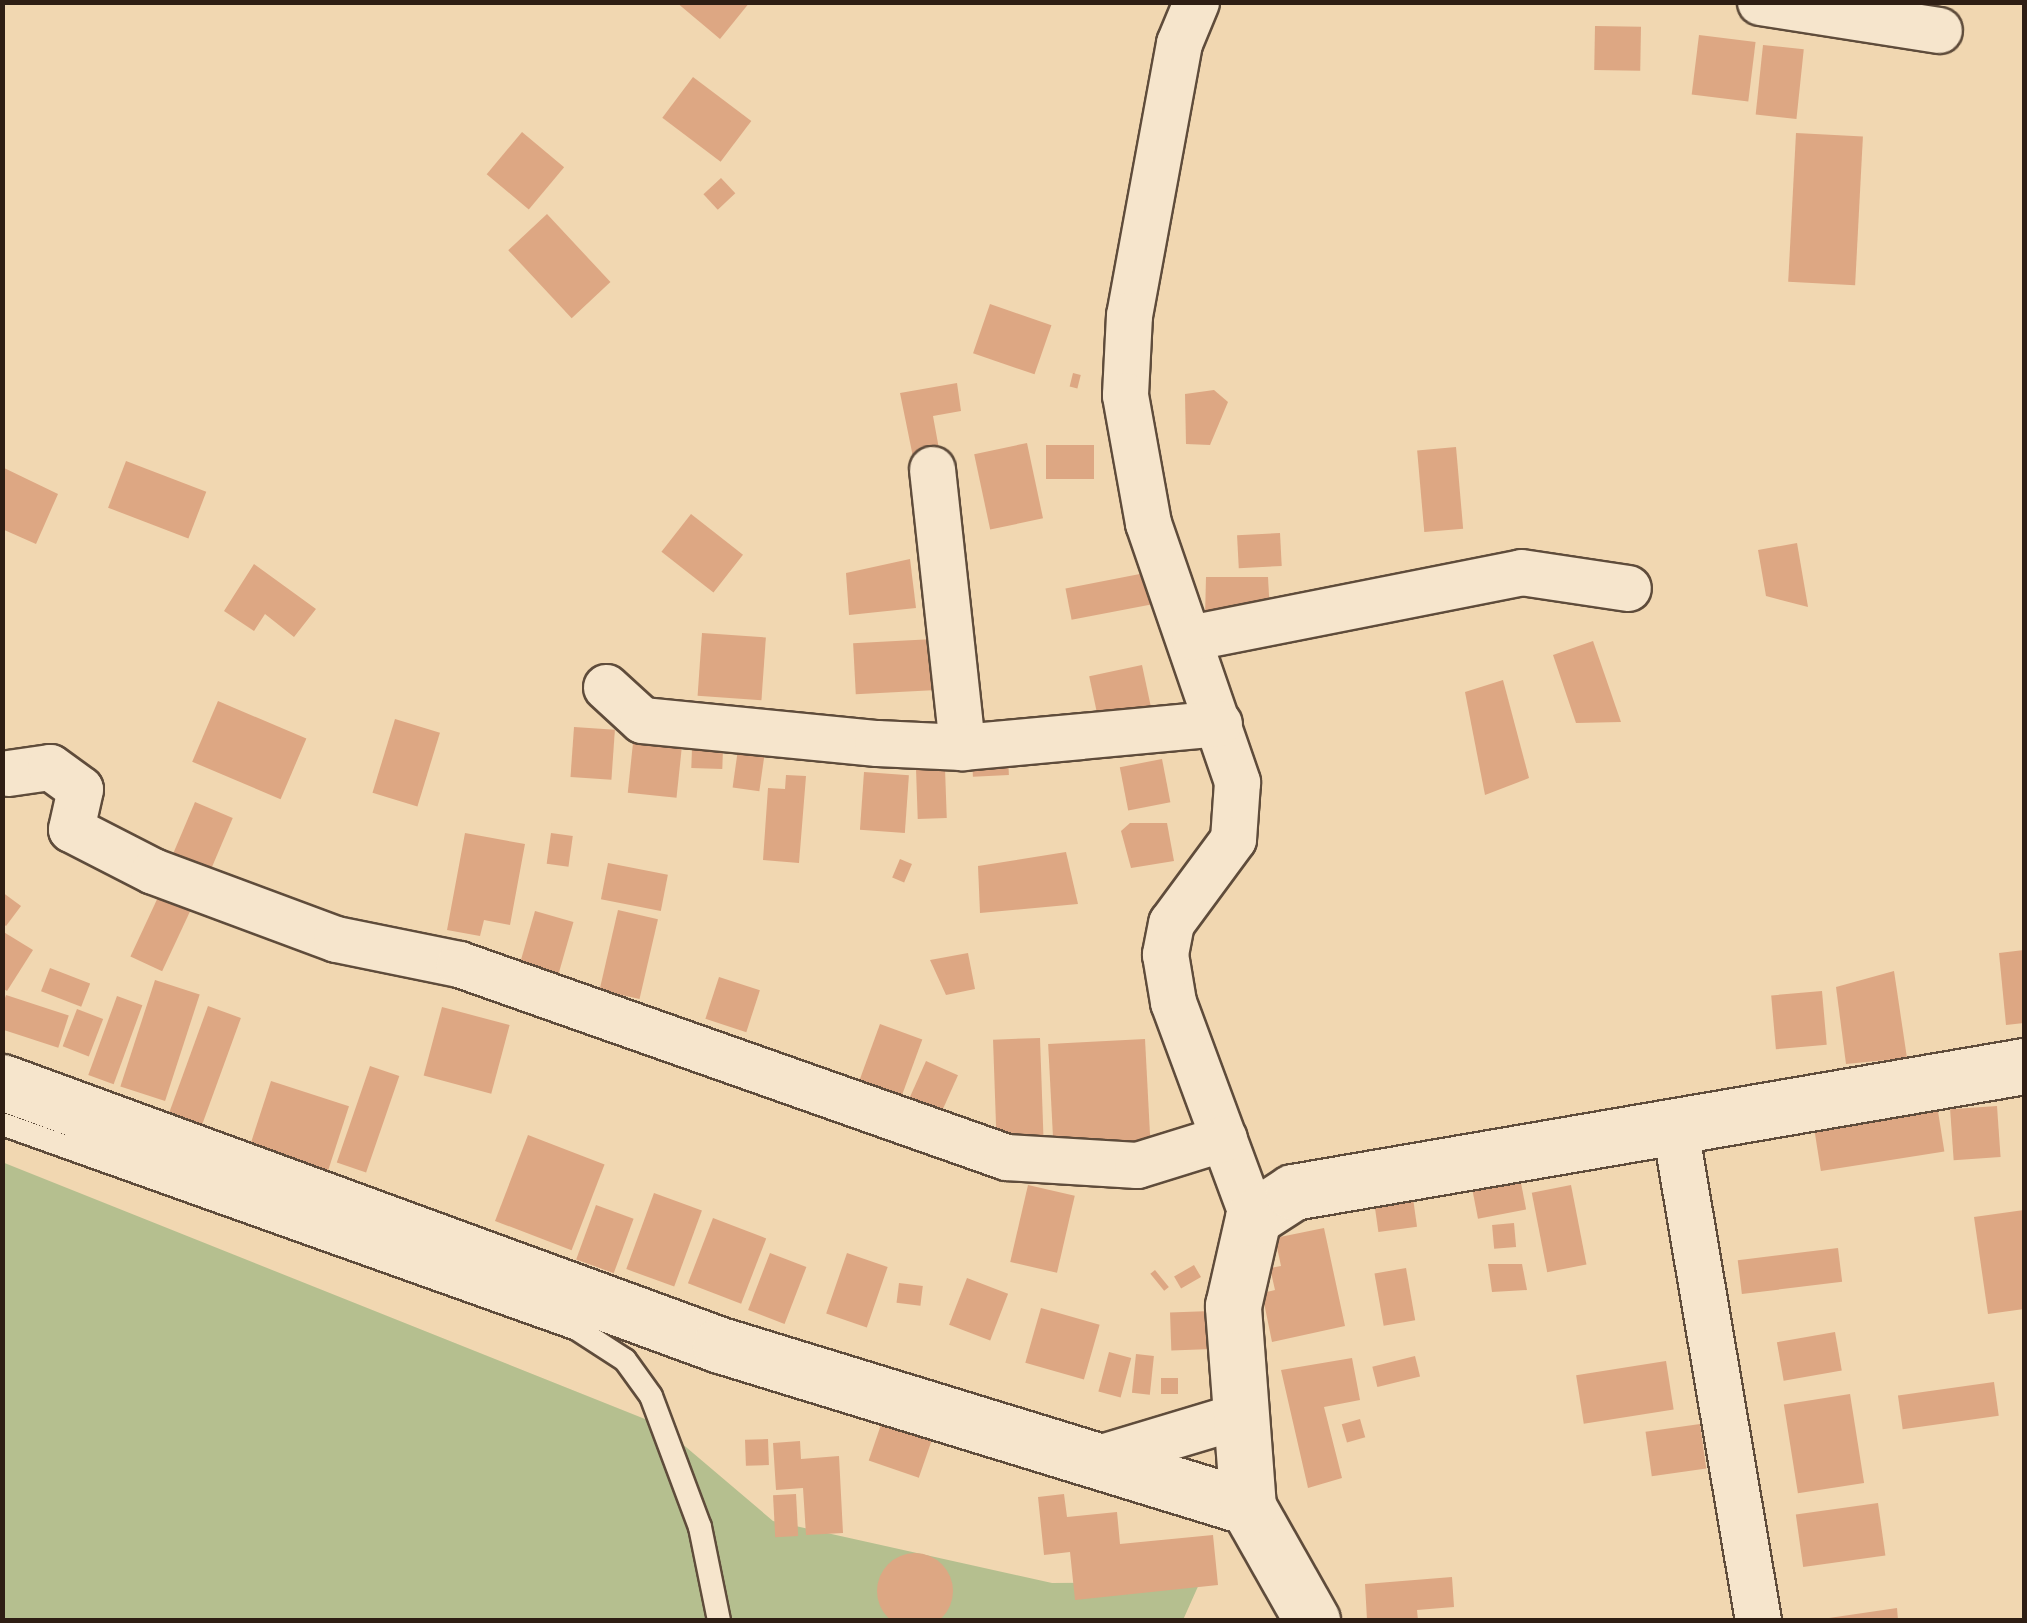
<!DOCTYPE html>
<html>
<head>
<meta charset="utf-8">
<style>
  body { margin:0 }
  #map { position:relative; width:2027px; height:1623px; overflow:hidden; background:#f1d7b1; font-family:Alegreya,serif }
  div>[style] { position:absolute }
  .green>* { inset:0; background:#b5bf8f }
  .building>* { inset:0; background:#dda783; transform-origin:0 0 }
  .round { border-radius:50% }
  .roads { filter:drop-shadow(2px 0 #5f4c3b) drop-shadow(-2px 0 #5f4c3b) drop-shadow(0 2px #5f4c3b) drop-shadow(0 -2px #5f4c3b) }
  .service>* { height:22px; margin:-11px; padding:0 11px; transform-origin:11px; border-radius:11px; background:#f6e5cc }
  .minor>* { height:45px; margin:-22.5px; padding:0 22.5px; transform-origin:22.5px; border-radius:22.5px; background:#f6e5cc }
  .tertiary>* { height:55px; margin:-27.5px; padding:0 27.5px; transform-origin:27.5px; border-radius:27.5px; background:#f6e5cc }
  span { translate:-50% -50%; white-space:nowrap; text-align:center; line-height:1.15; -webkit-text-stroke:8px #f6e5cc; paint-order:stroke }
  .frame { position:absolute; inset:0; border:5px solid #2e1e14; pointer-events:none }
</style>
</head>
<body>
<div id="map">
  <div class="green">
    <div style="clip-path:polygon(2px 1162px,660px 1425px,773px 1521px,1052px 1583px,1200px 1582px,1183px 1620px,3px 1620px)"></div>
  </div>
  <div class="building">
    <div style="clip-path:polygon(676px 2px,750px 2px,720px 39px)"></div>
    <div style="left:1595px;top:26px;width:46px;height:44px;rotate:1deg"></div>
    <div style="left:1699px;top:35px;width:57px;height:60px;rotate:7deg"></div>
    <div style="left:1763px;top:45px;width:41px;height:70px;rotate:6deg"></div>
    <div style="left:693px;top:77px;width:73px;height:51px;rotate:37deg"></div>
    <div style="left:522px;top:132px;width:55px;height:55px;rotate:40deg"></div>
    <div style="left:1796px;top:133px;width:67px;height:149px;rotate:3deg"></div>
    <div style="left:721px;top:178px;width:21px;height:24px;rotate:47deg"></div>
    <div style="left:547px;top:214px;width:93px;height:53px;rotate:47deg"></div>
    <div style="left:990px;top:304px;width:65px;height:52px;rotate:19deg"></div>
    <div style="left:1073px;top:373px;width:8px;height:14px;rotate:14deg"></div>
    <div style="clip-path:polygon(957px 383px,961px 411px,933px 416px,939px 449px,913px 457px,900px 393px)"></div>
    <div style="clip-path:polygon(1214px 390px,1228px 402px,1210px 445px,1186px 444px,1185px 394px)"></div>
    <div style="left:1027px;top:443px;width:77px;height:54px;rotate:78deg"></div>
    <div style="left:1046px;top:445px;width:48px;height:34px"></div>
    <div style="left:1456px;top:447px;width:82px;height:39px;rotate:85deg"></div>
    <div style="left:126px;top:461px;width:86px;height:50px;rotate:21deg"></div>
    <div style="clip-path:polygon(2px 467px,58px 494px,36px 544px,2px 529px)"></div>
    <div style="left:691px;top:514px;width:66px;height:48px;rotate:38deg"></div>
    <div style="left:1280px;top:533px;width:33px;height:43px;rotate:87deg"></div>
    <div style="clip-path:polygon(1797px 543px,1808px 607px,1766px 596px,1758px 550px)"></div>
    <div style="clip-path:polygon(910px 559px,916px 608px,849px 615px,846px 573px)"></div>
    <div style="clip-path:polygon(254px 564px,316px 609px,294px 637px,265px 614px,254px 631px,224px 611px)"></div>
    <div style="left:1145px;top:573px;width:32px;height:81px;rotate:79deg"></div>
    <div style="clip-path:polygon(1206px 577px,1268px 577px,1270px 613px,1205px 618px)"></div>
    <div style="left:702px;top:633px;width:64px;height:63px;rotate:4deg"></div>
    <div style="left:934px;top:639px;width:51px;height:81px;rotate:87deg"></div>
    <div style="clip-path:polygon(1593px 641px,1621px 722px,1576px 723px,1553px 655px)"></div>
    <div style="left:1142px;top:665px;width:44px;height:54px;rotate:78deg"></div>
    <div style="clip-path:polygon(1503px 680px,1529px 778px,1485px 795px,1465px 692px)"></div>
    <div style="left:218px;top:701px;width:96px;height:66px;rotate:23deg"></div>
    <div style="left:395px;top:719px;width:47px;height:77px;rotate:17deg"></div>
    <div style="left:574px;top:727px;width:41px;height:50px;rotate:4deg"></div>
    <div style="left:739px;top:742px;width:27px;height:46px;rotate:8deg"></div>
    <div style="left:633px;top:743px;width:49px;height:50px;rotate:6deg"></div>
    <div style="left:692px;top:748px;width:31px;height:20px;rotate:2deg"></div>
    <div style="left:1008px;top:758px;width:17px;height:36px;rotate:87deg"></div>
    <div style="left:1162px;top:759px;width:44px;height:43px;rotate:79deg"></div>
    <div style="left:945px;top:768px;width:50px;height:29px;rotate:88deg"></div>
    <div style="left:864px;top:772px;width:45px;height:58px;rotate:4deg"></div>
    <div style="clip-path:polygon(786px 775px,806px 776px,799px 863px,763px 860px,768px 788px,785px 789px)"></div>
    <div style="left:195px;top:802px;width:41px;height:61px;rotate:23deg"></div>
    <div style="clip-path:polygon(1130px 823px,1167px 823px,1174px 861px,1131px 868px,1121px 831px)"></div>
    <div style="clip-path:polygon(465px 833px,525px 844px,510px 925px,484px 920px,480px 936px,447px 930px)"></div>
    <div style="left:551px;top:833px;width:22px;height:31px;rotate:8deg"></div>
    <div style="clip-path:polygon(1066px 852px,1078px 904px,980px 913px,978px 866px)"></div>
    <div style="left:900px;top:859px;width:13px;height:20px;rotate:23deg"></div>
    <div style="left:608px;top:863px;width:61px;height:37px;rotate:11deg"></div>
    <div style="clip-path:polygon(2px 892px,21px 906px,6px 926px,2px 923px)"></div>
    <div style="left:160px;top:893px;width:35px;height:70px;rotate:25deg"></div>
    <div style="left:618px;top:910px;width:41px;height:82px;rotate:13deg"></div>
    <div style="left:535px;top:911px;width:40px;height:57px;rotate:16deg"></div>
    <div style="clip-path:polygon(2px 931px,33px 950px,7px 991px,2px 988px)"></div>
    <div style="clip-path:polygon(2024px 950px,2024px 1023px,2006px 1025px,1999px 953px)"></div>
    <div style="clip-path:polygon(968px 953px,975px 989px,946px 995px,930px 960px)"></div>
    <div style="left:50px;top:968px;width:43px;height:25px;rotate:21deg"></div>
    <div style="clip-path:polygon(1894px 971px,1907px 1058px,1846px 1064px,1836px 987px)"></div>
    <div style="left:719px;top:977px;width:43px;height:44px;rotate:18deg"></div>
    <div style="left:155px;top:980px;width:47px;height:112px;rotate:18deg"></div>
    <div style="left:1822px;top:991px;width:54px;height:51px;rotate:85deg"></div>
    <div style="left:6px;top:995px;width:66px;height:34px;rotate:18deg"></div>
    <div style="left:117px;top:996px;width:27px;height:84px;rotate:20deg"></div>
    <div style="left:208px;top:1006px;width:35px;height:113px;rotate:20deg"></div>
    <div style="left:442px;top:1007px;width:70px;height:71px;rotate:15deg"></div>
    <div style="left:77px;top:1009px;width:28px;height:40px;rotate:21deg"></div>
    <div style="left:880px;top:1024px;width:45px;height:73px;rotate:20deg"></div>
    <div style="left:1040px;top:1038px;width:103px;height:47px;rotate:88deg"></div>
    <div style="left:1145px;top:1039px;width:109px;height:97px;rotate:87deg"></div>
    <div style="left:926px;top:1061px;width:35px;height:46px;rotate:24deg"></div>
    <div style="left:370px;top:1066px;width:31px;height:102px;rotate:19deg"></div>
    <div style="left:271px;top:1081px;width:82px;height:67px;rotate:18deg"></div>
    <div style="left:1937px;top:1105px;width:47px;height:125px;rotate:81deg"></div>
    <div style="left:1997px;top:1106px;width:51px;height:47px;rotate:86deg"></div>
    <div style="left:528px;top:1135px;width:82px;height:92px;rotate:21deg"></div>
    <div style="left:1520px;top:1178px;width:32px;height:49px;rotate:79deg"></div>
    <div style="left:1028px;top:1185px;width:48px;height:79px;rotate:13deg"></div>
    <div style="left:1571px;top:1185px;width:81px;height:40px;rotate:79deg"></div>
    <div style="left:1412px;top:1191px;width:36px;height:39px;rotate:82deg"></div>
    <div style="left:654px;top:1193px;width:51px;height:81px;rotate:20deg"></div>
    <div style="left:596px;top:1205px;width:40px;height:58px;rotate:20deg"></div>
    <div style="clip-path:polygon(2024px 1210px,2024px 1309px,1988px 1314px,1974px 1217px)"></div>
    <div style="left:713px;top:1218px;width:57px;height:70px;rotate:21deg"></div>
    <div style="left:1514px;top:1223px;width:24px;height:22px;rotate:85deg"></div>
    <div style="clip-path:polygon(1324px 1228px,1345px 1326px,1272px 1342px,1262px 1293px,1275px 1290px,1270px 1268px,1281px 1266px,1275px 1238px)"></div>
    <div style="left:1838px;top:1248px;width:34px;height:101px;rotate:83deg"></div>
    <div style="left:770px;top:1253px;width:39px;height:61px;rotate:21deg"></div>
    <div style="left:847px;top:1253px;width:43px;height:64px;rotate:19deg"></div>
    <div style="clip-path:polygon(1488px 1264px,1522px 1264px,1527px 1290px,1492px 1292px)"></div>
    <div style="left:1194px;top:1265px;width:14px;height:23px;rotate:60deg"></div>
    <div style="left:1406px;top:1268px;width:53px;height:32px;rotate:80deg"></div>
    <div style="left:1155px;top:1270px;width:22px;height:6px;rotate:51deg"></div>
    <div style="left:967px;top:1278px;width:44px;height:50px;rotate:21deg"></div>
    <div style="left:899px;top:1283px;width:24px;height:20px;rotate:7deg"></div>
    <div style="left:1041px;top:1308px;width:61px;height:57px;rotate:16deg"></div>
    <div style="left:1211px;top:1311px;width:38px;height:41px;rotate:88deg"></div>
    <div style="left:1835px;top:1332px;width:39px;height:59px;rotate:80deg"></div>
    <div style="left:1109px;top:1352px;width:23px;height:41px;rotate:15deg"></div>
    <div style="left:1136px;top:1354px;width:18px;height:39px;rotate:6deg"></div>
    <div style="left:1415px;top:1356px;width:21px;height:44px;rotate:76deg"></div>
    <div style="clip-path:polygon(1352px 1358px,1360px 1400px,1324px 1407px,1342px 1478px,1308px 1488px,1281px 1370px)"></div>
    <div style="left:1666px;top:1361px;width:49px;height:91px;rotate:81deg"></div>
    <div style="left:1161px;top:1378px;width:17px;height:16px"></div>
    <div style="left:1994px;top:1382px;width:34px;height:97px;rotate:82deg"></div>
    <div style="left:1850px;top:1394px;width:90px;height:67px;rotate:81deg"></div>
    <div style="left:883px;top:1419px;width:53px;height:44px;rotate:19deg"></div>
    <div style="left:1360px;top:1419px;width:19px;height:19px;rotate:74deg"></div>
    <div style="left:1700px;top:1424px;width:45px;height:55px;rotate:82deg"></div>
    <div style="left:768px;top:1439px;width:26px;height:23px;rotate:88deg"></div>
    <div style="clip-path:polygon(800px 1441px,801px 1459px,839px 1456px,843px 1533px,806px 1535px,803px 1488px,776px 1490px,773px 1443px)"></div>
    <div style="left:796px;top:1494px;width:42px;height:23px;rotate:87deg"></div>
    <div style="clip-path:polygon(1064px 1494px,1067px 1517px,1117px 1512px,1120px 1544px,1213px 1535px,1218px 1585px,1075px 1600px,1070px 1552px,1044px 1555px,1038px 1497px)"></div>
    <div style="left:1878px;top:1503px;width:53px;height:83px;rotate:82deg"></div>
    <div class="round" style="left:877px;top:1553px;width:76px;height:76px"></div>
    <div style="clip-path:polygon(1452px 1577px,1454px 1607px,1417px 1610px,1418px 1620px,1367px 1620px,1365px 1584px)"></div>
    <div style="clip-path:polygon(1897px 1608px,1898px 1620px,1829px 1620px,1829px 1618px)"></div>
  </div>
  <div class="roads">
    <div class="service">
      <div style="left:2px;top:1124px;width:610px;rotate:19.62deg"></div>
      <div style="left:577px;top:1329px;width:57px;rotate:32.9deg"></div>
      <div style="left:625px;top:1360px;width:44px;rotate:54.2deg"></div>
      <div style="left:651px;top:1396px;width:140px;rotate:69.5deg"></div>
      <div style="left:700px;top:1527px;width:95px;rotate:78.5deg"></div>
    </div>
    <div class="minor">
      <div style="left:1196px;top:2px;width:44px;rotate:112.5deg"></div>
      <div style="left:1179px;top:43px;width:277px;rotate:100.4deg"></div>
      <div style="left:1129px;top:315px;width:80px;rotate:92.9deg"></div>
      <div style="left:1125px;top:395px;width:130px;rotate:79.8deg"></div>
      <div style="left:1148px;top:523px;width:274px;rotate:71deg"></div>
      <div style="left:1237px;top:782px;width:57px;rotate:94deg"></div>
      <div style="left:1233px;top:839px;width:104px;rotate:126.4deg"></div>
      <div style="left:1171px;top:923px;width:32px;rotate:101deg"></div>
      <div style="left:1165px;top:954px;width:49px;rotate:80.5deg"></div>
      <div style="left:1173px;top:1002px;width:230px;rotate:69.7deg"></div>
      <div style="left:1760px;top:2px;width:181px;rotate:8.9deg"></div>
      <div style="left:932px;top:469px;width:280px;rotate:83.8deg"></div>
      <div style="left:1194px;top:637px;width:333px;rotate:-11.2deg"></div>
      <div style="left:1521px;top:572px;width:108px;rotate:8.5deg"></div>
      <div style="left:606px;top:687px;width:49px;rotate:42.5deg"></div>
      <div style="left:642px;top:720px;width:236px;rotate:5.6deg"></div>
      <div style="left:877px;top:743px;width:85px;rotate:2.7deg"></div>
      <div style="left:962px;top:747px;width:258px;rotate:-5.3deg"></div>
      <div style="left:8px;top:773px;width:42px;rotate:-8.1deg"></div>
      <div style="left:50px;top:767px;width:37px;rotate:36deg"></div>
      <div style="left:80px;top:789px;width:41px;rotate:102.7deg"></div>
      <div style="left:71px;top:829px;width:92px;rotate:27.1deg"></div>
      <div style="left:153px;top:871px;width:195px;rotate:20.4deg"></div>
      <div style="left:336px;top:939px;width:126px;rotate:11.5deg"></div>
      <div style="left:459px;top:964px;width:580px;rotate:19.43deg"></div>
      <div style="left:1006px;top:1157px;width:131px;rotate:3.5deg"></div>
      <div style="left:1137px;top:1165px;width:91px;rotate:-17.2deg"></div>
      <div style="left:1674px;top:1123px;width:504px;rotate:80.41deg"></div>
      <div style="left:1088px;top:1461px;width:157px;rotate:-16.7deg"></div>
    </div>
    <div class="tertiary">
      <div style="left:2px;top:1082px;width:765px;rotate:20.12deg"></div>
      <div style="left:720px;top:1345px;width:552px;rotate:17.06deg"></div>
      <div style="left:1248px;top:1507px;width:130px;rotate:60.5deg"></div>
      <div style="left:1248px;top:1507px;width:202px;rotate:-94.3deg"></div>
      <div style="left:1233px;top:1306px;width:90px;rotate:-77.2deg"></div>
      <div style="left:1253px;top:1218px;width:48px;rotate:-33deg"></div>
      <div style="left:1293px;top:1192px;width:742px;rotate:-9.78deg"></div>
    </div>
  </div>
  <div class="frame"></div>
</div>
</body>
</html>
